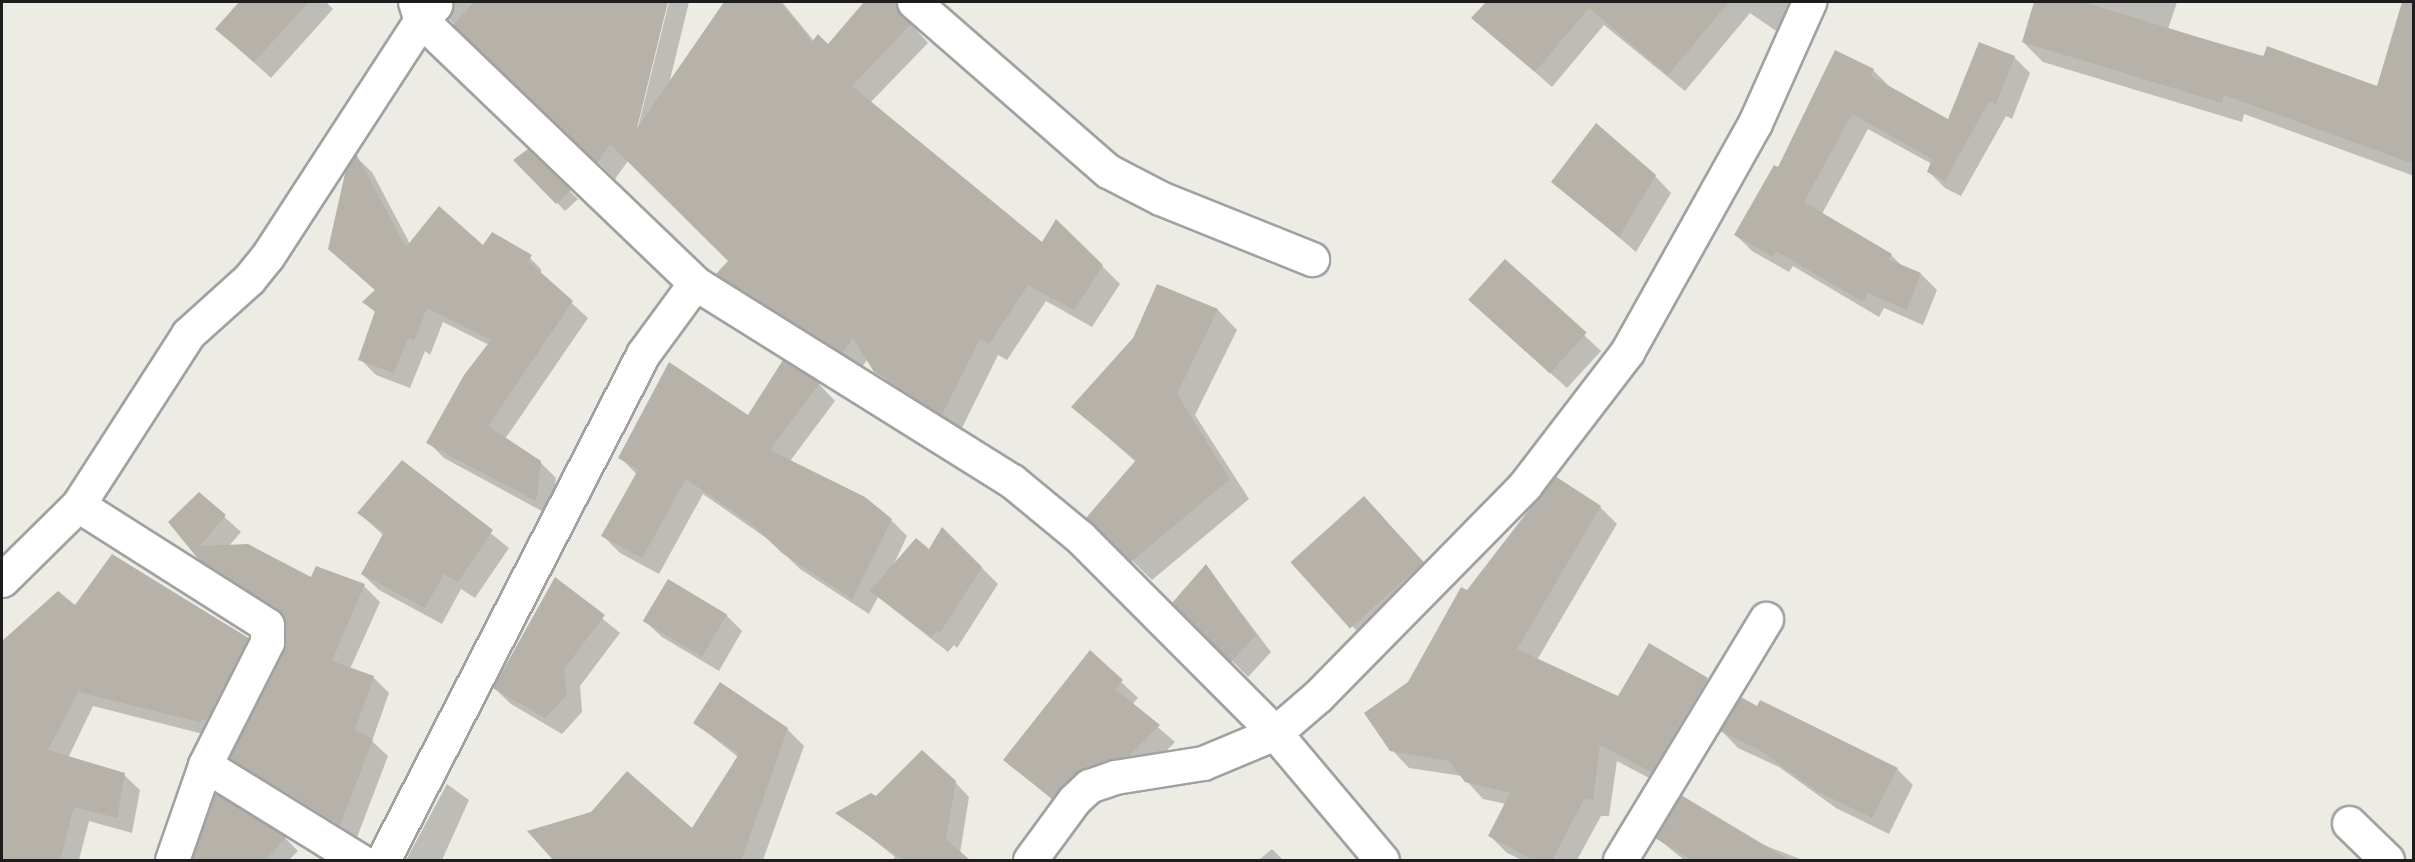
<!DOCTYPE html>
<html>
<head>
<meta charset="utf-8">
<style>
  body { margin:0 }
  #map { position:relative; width:2415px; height:862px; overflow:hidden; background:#edece4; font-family:"Sofia Sans Condensed",sans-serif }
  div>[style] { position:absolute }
  .shadow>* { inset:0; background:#0003; transform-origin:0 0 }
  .building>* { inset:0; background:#b6b2aa; transform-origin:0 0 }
  .roads { filter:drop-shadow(2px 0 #a1a1a1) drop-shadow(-2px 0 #a1a1a1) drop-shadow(0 2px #a1a1a1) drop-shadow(0 -2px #a1a1a1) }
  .street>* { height:33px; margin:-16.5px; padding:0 16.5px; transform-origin:16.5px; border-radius:16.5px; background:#fff }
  span { translate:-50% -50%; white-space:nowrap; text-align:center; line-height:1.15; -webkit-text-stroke:5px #fff; paint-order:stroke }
  .frame { position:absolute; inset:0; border:3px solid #1d1d1d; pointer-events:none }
</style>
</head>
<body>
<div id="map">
  <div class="shadow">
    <div style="clip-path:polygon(241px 2px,326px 2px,333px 9px,271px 78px,217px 29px)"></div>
    <div style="clip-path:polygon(440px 2px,557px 2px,568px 14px,577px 2px,591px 2px,609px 20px,625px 2px,666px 2px,634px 135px,636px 135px,669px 2px,689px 2px,669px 84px,726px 2px,782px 2px,814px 41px,828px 46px,866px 2px,892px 2px,928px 43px,870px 103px,1043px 244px,1057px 221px,1120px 284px,1092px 327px,1046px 301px,1007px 360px,998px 355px,960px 432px,894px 389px,868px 359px,860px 369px,736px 291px,718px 274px,730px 261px,628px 161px,615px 179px,449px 19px,454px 5px)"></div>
    <div style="clip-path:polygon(1488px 2px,1666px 2px,1678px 14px,1686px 2px,1799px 2px,1779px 33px,1750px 13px,1685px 91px,1604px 25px,1552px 87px,1473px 18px)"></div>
    <div style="clip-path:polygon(2037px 2px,2177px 2px,2168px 29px,2378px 88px,2414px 8px,2414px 176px,2244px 114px,2242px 122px,2043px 62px,2023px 42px)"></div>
    <div style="clip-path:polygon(2014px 57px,2030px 73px,2012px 119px,2006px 116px,1961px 196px,1945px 188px,1929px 172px,1932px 164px,1868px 129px,1822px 214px,1891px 255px,1903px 267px,1921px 274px,1937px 290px,1923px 325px,1884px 308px,1879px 317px,1793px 266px,1789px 272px,1752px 251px,1736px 235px,1779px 169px,1873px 70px,1889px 86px,1949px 121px)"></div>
    <div style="clip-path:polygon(528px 151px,578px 199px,565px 211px,515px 160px)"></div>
    <div style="clip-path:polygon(356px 157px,372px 172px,410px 244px,525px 253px,541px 269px,541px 275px,588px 318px,505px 439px,540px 462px,556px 478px,551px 516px,444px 458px,428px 442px,489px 345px,443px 322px,430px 355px,425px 351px,410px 388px,376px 375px,360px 359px,376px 313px,364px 302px,376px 291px,329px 249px)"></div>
    <div style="clip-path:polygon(1655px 176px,1671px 193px,1636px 252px,1553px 181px)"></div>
    <div style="clip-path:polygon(1505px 261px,1601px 351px,1567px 388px,1487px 316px)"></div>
    <div style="clip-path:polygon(1158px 286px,1218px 310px,1237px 330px,1195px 415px,1249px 499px,1152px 580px,1088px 518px,1136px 462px,1073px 407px,1134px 339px)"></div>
    <div style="clip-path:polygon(819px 384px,835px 401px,790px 461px,891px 520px,907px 536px,894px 564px,930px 551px,943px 529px,998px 584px,957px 648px,954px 645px,948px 652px,878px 597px,869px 614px,800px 569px,772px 542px,703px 494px,659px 574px,620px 553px,603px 536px,637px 475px,620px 457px,748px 417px)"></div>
    <div style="clip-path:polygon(402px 462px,509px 548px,475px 598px,461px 589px,442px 624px,379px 590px,362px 574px,384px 536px,359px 513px)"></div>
    <div style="clip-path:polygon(1556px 478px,1600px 507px,1617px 524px,1537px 660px,1618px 698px,1649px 645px,1707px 679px,1724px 696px,1668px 788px,1617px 761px,1609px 816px,1601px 816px,1577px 860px,1522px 860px,1507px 853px,1490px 836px,1506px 804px,1483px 799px,1462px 776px,1409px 768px,1392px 750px,1410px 683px,1467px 592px)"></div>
    <div style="clip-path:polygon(199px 494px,241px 532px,229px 546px,312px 579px,364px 586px,380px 602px,350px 669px,373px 677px,389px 693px,372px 741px,388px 756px,356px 840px,247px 774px,231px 758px,285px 651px,287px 625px,283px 618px,217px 575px,200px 559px)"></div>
    <div style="left:1364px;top:498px;width:120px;height:96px;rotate:47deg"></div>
    <div style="clip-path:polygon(113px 556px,247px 637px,263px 652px,215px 737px,93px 706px,68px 758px,124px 775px,140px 790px,132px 833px,89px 821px,79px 860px,2px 860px,2px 643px,58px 593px,75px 607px)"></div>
    <div style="clip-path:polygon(1206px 566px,1271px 652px,1248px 677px,1174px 603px)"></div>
    <div style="clip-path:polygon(556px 580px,620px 633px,580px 686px,582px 712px,562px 734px,511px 704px,494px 688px)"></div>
    <div style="clip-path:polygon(726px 615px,742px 631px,719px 671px,662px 637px,645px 621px)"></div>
    <div style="clip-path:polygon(1090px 652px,1138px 698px,1132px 705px,1175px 742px,1146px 772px,1069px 814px,1005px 759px)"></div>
    <div style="clip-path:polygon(1757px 708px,1897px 769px,1913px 785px,1889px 834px,1836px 808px,1779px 767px,1738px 748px,1722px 731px)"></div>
    <div style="clip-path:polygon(695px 723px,787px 729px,804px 746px,763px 860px,556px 860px,692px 831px,738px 757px)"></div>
    <div style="clip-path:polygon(955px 782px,969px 797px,960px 853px,968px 860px,893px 860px,895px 857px,855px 825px,876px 798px)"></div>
    <div style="clip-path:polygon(447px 784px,469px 800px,442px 860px,406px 860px)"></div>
    <div style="clip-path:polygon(216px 795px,285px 838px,298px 851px,289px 860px,193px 860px)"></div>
    <div style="clip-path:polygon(1657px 838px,1761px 844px,1803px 860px,1684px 860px)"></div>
    <div style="clip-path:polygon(1272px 849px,1283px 860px,1259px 860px)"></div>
  </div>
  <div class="building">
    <div style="clip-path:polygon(239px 2px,309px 2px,254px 62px,215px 29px)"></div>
    <div style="clip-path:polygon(474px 2px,668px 2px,637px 128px,724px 2px,780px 2px,812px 42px,818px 34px,828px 44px,864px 2px,894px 2px,911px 24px,852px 86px,1042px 242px,1056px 219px,1103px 265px,1074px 310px,1028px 285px,989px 344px,980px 339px,942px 415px,874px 372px,853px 338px,842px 353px,716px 274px,728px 261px,610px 144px,597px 163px,453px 25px)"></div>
    <div style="clip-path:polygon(1486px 2px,1729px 2px,1668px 75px,1589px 8px,1535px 72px,1471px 18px)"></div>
    <div style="clip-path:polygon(2034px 2px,2083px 2px,2263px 57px,2267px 46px,2377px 86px,2402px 2px,2414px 2px,2414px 164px,2224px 95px,2222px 103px,2022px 42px)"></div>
    <div style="clip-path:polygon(1979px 42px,2015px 56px,1996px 104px,1989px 101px,1945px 181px,1927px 172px,1932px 159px,1852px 114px,1804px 202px,1892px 254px,1888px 259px,1921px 273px,1907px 310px,1868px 293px,1863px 302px,1776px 251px,1773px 257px,1734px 235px,1774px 165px,1778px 167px,1835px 50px,1874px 69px,1871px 76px,1948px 119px)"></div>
    <div style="clip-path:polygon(1596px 123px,1656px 175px,1619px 237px,1551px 182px)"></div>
    <div style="clip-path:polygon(528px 149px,571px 190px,556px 204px,513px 160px)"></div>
    <div style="clip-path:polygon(356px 154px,406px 247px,439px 206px,483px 245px,492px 232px,532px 255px,528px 261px,573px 301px,488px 426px,541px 461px,536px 501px,426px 443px,464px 375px,491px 340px,427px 308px,414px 341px,409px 337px,394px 373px,358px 360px,375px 311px,362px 302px,375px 290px,328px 249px,346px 169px)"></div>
    <div style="left:1505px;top:259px;width:110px;height:55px;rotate:42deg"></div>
    <div style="clip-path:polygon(1157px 284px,1218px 309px,1177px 394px,1230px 479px,1131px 562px,1086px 518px,1136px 460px,1071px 407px,1133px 338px)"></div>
    <div style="clip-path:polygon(783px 360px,820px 383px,770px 450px,865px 497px,892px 519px,852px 599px,782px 553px,753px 525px,686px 479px,642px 558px,601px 536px,638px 470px,618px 458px,669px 362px,748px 415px)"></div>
    <div style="clip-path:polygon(402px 460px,493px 530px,458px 582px,444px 574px,425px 608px,361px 574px,384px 532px,357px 513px)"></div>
    <div style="clip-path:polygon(1555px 476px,1601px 506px,1517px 649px,1618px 696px,1649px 643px,1708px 678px,1651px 772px,1600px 745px,1593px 800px,1584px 799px,1552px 861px,1535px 861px,1488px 836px,1510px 793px,1465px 782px,1449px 761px,1390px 751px,1364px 713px,1408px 682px,1461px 587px,1467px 590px)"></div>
    <div style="clip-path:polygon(199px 492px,226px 515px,200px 546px,248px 544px,311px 577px,316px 566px,365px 584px,332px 661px,374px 676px,355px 730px,373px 739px,340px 825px,229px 758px,284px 650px,286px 625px,277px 609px,199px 560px,168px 522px)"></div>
    <div style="left:1364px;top:496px;width:89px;height:99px;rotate:48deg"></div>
    <div style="clip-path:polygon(942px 527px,982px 567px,940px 633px,937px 630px,931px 637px,870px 591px,916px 538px,929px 549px)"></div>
    <div style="clip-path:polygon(112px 554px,248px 638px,207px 719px,199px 722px,78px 692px,48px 750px,125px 773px,117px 818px,74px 807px,60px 861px,2px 861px,2px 641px,58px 591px,75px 605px)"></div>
    <div style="clip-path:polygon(1206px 564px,1256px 635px,1231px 662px,1172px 603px)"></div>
    <div style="clip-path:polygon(555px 577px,605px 615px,564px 669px,567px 695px,545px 718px,493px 688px)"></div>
    <div style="left:668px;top:579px;width:69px;height:49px;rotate:31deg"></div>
    <div style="clip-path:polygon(1090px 650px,1123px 680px,1115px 689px,1160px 725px,1129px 756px,1077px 772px,1052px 799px,1003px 760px)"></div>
    <div style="clip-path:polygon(720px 682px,788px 728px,741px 861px,554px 861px,527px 831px,591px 812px,627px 771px,692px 828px,739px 754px,693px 723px)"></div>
    <div style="clip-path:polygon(1741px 697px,1757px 706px,1760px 700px,1898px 768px,1872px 818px,1817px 791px,1761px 751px,1720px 731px)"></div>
    <div style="clip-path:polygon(922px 750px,956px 781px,946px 839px,971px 861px,905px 861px,835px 813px,871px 793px,876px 796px)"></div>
    <div style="clip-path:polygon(215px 793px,286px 837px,265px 861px,192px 861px)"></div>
    <div style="clip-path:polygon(1681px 795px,1791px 861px,1693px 861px,1655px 838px)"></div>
  </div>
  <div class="roads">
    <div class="street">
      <div style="left:415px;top:2px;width:19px;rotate:72deg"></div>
      <div style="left:421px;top:20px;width:380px;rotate:43.8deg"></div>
      <div style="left:695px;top:283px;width:374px;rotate:32deg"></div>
      <div style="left:1012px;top:481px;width:88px;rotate:39.5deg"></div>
      <div style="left:1080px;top:537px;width:276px;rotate:45.1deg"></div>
      <div style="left:1275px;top:733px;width:166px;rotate:49.9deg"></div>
      <div style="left:914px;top:2px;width:257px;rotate:41.1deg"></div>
      <div style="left:1108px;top:171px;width:59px;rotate:27.4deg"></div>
      <div style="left:1160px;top:198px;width:164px;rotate:21.9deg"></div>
      <div style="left:78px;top:505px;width:224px;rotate:32.4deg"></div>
      <div style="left:267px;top:625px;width:17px;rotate:90deg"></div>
      <div style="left:267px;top:642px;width:138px;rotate:116.8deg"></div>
      <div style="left:205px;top:765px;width:181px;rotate:31.7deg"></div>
      <div style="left:2px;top:580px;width:107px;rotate:-44.6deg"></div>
      <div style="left:78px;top:505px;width:203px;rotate:-57.2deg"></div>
      <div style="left:188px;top:334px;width:82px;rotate:-42deg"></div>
      <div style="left:249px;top:279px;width:28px;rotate:-51deg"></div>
      <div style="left:267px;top:257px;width:283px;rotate:-57deg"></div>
      <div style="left:421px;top:20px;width:21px;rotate:-47deg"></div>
      <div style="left:2349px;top:823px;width:53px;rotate:44.2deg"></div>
      <div style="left:172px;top:860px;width:101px;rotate:-70.8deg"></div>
      <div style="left:383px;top:860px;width:569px;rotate:-62.8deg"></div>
      <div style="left:643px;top:354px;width:88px;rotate:-53.8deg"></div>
      <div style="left:1030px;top:860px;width:74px;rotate:-53.7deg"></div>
      <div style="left:1074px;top:800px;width:21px;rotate:-43deg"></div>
      <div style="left:1089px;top:786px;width:28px;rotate:-19deg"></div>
      <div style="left:1115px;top:777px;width:89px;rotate:-9deg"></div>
      <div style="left:1203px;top:763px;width:78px;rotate:-22.6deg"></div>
      <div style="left:1275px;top:733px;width:57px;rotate:-40.7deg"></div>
      <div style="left:1318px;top:696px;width:296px;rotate:-45.5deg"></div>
      <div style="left:1525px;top:485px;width:168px;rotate:-52.5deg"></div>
      <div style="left:1627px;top:352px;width:262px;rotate:-60.8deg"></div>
      <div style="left:1755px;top:123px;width:133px;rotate:-65.9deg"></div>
      <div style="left:1620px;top:860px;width:282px;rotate:-58.8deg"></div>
    </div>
  </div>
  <div class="frame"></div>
</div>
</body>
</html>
